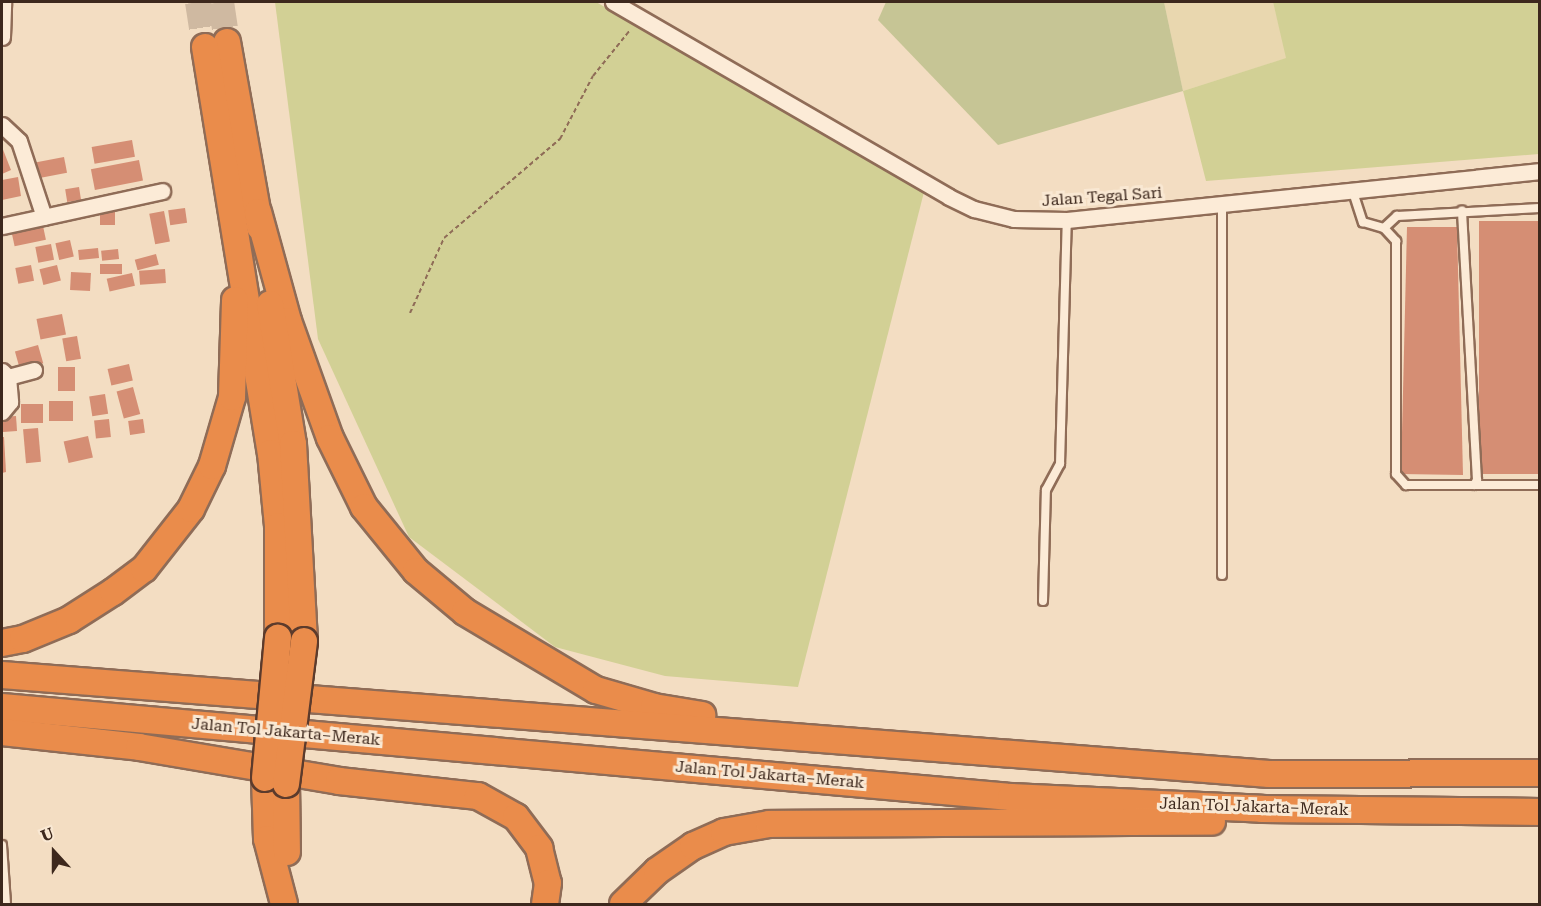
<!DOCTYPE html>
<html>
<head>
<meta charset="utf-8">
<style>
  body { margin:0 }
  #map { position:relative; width:1541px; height:906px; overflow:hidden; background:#f3ddc2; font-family:"Roboto Serif",serif }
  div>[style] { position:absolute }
  .farmland>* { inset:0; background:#e9d7af }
  .green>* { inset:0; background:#d2d095 }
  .cemetery>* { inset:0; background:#c6c595 }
  .building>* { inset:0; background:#d58e74; transform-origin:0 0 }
  .highway-tunnel>* { height:26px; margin-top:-13px; transform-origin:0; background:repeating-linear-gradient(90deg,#cfb9a1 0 26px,transparent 0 39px) }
  .path>* { height:2px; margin-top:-1px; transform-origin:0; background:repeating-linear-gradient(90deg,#8f6c57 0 4.5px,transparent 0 7.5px) }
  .roads { filter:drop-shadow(2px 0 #8f6c57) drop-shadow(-2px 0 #8f6c57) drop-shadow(0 2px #8f6c57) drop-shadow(0 -2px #8f6c57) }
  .lane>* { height:8px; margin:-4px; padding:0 4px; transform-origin:4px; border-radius:4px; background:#fcebd7 }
  .street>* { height:15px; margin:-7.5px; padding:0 7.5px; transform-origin:7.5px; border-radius:7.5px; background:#fcebd7 }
  .highway>* { height:26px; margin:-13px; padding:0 13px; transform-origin:13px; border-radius:13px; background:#ea8c4b }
  .bridges { filter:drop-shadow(2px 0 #5c3b2c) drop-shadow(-2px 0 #5c3b2c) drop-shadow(0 2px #5c3b2c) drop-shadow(0 -2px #5c3b2c) }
  .highway-bridge>* { height:26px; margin:-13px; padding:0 13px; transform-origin:13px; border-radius:13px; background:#ea8c4b }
  span { translate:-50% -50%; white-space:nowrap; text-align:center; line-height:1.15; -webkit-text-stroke:6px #f9e8d3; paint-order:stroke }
  .street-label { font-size:16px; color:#3d281d }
  .frame { position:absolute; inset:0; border:3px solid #3d281d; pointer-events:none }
  .north { position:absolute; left:24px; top:822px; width:60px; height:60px; -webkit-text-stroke:4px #f9e8d3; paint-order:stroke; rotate:339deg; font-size:16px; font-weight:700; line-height:24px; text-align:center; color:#3d281d }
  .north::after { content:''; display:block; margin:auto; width:21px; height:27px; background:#3d281d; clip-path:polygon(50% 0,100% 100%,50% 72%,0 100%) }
</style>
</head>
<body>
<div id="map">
  <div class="farmland">
    <div style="clip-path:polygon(1164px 2px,1273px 2px,1287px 58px,1183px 91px)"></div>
  </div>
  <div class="green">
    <div style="clip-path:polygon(275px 2px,596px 2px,924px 192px,798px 687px,665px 676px,555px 647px,409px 537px,318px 339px)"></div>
    <div style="clip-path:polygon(1273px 2px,1539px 2px,1539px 154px,1206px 181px,1183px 91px,1286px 58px)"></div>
  </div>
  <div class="cemetery">
    <div style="clip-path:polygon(886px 2px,1164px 2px,1183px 91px,998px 145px,878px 20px)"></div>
  </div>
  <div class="building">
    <div style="left:132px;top:140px;width:17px;height:41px;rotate:80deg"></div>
    <div style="clip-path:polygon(2px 147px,11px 170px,2px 174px)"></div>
    <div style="left:64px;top:157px;width:16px;height:28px;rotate:79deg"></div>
    <div style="left:139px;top:160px;width:21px;height:49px;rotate:79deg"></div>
    <div style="clip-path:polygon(18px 177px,21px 196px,2px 200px,2px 180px)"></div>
    <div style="left:79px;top:187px;width:13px;height:14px;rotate:81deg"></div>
    <div style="left:185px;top:208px;width:15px;height:17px;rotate:82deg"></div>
    <div style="left:164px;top:211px;width:31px;height:15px;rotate:79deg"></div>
    <div style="left:100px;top:212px;width:15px;height:13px"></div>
    <div style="left:1540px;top:221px;width:253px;height:61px;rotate:90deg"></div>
    <div style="left:43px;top:226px;width:14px;height:32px;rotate:78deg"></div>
    <div style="clip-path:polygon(1407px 227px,1457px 227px,1463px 475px,1401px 474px)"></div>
    <div style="left:70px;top:240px;width:17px;height:15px;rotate:77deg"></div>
    <div style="left:51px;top:244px;width:16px;height:16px;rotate:79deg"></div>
    <div style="left:98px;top:248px;width:10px;height:20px;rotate:84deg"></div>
    <div style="left:118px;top:249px;width:10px;height:17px;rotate:84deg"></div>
    <div style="left:156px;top:254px;width:11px;height:22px;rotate:75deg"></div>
    <div style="left:100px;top:264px;width:22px;height:10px"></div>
    <div style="left:31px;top:265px;width:16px;height:16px;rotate:79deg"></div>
    <div style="left:57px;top:265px;width:16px;height:18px;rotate:76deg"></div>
    <div style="left:165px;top:269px;width:14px;height:26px;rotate:86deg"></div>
    <div style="left:71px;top:272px;width:20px;height:18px;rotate:3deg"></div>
    <div style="left:132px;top:273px;width:13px;height:26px;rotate:77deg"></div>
    <div style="left:62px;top:314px;width:21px;height:26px;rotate:79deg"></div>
    <div style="left:77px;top:336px;width:23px;height:15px;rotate:80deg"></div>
    <div style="left:38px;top:345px;width:19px;height:24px;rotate:74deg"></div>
    <div style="left:129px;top:364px;width:17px;height:22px;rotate:77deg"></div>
    <div style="left:58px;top:367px;width:17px;height:24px"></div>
    <div style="left:133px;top:387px;width:28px;height:17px;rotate:75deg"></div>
    <div style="left:105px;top:394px;width:20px;height:16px;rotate:81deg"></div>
    <div style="left:49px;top:401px;width:24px;height:20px"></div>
    <div style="left:43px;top:404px;width:19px;height:22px;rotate:90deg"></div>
    <div style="left:16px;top:416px;width:15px;height:14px;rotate:86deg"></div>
    <div style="left:109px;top:419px;width:18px;height:15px;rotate:84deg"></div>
    <div style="left:143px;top:419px;width:14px;height:15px;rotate:82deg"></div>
    <div style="left:38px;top:428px;width:34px;height:15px;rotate:85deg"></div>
    <div style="left:88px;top:436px;width:22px;height:25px;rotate:77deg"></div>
    <div style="clip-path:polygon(2px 437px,4px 437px,6px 472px,2px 473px)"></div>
  </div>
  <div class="highway-tunnel">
    <div style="left:198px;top:2px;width:46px;rotate:81.2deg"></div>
    <div style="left:221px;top:2px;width:40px;rotate:81.5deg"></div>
  </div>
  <div class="path">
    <div style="left:410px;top:313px;width:82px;rotate:-65.6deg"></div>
    <div style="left:444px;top:238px;width:153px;rotate:-40.5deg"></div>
    <div style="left:560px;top:139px;width:71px;rotate:-62.4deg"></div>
    <div style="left:593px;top:76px;width:59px;rotate:-51.2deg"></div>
  </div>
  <div class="roads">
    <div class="lane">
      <div style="left:1353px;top:192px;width:32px;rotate:72deg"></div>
      <div style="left:1363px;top:222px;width:22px;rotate:16deg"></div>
      <div style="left:1384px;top:228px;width:18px;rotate:47deg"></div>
      <div style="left:1396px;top:241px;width:233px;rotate:90deg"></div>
      <div style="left:1396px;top:474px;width:15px;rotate:48deg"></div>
      <div style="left:1406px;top:485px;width:68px"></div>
      <div style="left:1474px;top:485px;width:6px;rotate:-59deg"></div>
      <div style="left:1477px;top:480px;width:270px;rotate:-93.2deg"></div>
      <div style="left:1222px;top:206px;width:369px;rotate:90deg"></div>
      <div style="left:1384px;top:228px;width:18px;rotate:-43deg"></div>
      <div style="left:1397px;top:216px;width:143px;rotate:-3.2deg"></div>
      <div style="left:1474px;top:485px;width:66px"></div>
      <div style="left:1043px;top:601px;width:111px;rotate:-88.5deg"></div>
      <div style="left:1046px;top:490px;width:30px;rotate:-62deg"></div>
      <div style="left:1060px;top:464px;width:244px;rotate:-88.4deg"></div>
      <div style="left:2px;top:845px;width:59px;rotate:86.1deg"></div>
    </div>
    <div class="street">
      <div style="left:613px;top:2px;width:388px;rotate:30.1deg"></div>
      <div style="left:949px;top:197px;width:28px;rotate:26deg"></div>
      <div style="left:974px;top:209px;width:41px;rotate:14deg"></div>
      <div style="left:1014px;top:219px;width:53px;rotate:1.1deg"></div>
      <div style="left:1067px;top:220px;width:476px;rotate:-5.9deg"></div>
      <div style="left:2px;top:37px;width:35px;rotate:-88deg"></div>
      <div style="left:2px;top:125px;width:23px;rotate:43deg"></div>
      <div style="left:19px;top:141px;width:80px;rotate:71.8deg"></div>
      <div style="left:2px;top:226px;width:164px;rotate:-12.3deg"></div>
      <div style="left:2px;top:371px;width:8px;rotate:45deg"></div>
      <div style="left:8px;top:377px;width:25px;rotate:85deg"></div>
      <div style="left:10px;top:402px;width:13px;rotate:129deg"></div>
      <div style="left:8px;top:377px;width:27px;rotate:-15deg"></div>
    </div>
    <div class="highway">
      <div style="left:227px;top:42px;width:188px;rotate:79.9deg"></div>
      <div style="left:205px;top:47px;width:411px;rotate:80.8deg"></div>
      <div style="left:271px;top:453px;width:73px;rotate:84.5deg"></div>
      <div style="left:278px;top:526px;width:112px;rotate:90deg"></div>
      <div style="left:258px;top:212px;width:113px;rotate:74.6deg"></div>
      <div style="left:288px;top:321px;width:124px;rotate:70.3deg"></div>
      <div style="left:330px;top:438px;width:77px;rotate:63.8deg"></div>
      <div style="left:364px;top:507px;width:82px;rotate:50.9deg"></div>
      <div style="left:416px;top:571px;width:64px;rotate:39.9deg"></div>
      <div style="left:465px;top:612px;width:152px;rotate:30.8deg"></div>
      <div style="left:596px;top:690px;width:60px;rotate:16.3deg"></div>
      <div style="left:654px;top:707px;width:49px;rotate:9.5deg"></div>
      <div style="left:270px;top:304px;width:142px;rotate:80.7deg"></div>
      <div style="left:293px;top:444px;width:197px;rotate:86.8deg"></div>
      <div style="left:2px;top:643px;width:21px;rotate:-11deg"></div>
      <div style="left:23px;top:639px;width:50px;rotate:-22.4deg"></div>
      <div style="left:69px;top:620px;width:52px;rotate:-32.5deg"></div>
      <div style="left:113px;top:592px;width:39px;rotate:-37deg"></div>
      <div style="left:144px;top:569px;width:76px;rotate:-51.9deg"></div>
      <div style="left:191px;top:509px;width:48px;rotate:-64deg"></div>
      <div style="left:212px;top:466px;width:72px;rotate:-73.8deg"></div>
      <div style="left:232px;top:397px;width:97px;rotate:-88.2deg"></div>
      <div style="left:2px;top:675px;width:1271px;rotate:4.47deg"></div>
      <div style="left:1269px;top:774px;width:271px;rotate:-0.2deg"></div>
      <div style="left:2px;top:707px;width:1013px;rotate:5.1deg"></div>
      <div style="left:1011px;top:797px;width:251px;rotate:2.7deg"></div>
      <div style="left:1262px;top:809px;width:278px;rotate:0.6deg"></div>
      <div style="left:2px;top:732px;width:138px;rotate:6.2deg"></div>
      <div style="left:139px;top:747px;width:203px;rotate:9.6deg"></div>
      <div style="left:339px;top:781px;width:140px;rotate:6.2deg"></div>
      <div style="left:478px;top:796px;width:43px;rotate:28.9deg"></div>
      <div style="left:516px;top:817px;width:39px;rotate:53deg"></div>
      <div style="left:539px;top:848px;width:36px;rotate:76deg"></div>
      <div style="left:548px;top:883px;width:21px;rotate:98deg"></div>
      <div style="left:265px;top:778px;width:61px;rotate:88.1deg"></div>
      <div style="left:267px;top:839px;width:67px;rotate:75.3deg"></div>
      <div style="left:286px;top:784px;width:68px;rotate:89.2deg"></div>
      <div style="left:623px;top:904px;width:47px;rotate:-44.1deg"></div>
      <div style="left:657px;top:871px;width:44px;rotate:-34.8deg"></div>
      <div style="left:693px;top:846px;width:34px;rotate:-24deg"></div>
      <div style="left:724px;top:832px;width:46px;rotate:-10.1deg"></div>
      <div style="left:769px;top:824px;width:443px;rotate:-0.3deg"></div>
    </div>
  </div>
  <div class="bridges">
    <div class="highway-bridge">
      <div style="left:265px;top:778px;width:141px;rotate:-84.7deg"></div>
      <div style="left:286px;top:784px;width:144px;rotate:-82.8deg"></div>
    </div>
  </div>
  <div class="street-label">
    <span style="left:1102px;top:197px;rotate:-4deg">Jalan Tegal Sari</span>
    <span style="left:286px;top:732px;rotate:5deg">Jalan Tol Jakarta–Merak</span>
    <span style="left:770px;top:775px;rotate:5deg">Jalan Tol Jakarta–Merak</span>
    <span style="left:1254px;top:807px;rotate:2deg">Jalan Tol Jakarta–Merak</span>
  </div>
  <div class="frame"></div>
  <div class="north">U</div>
</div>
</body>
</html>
